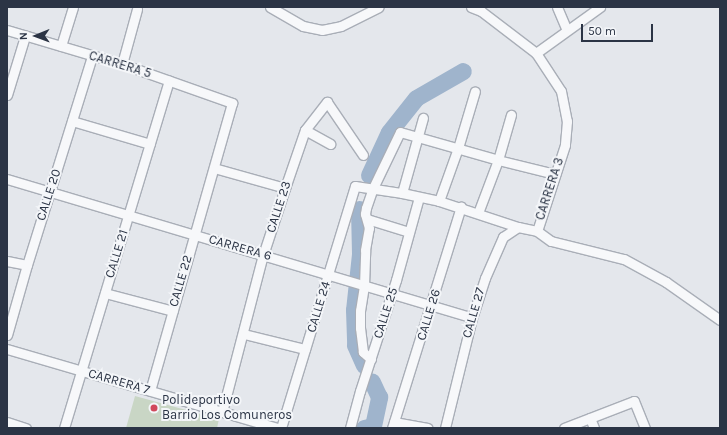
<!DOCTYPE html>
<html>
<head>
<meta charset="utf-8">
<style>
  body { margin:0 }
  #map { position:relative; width:727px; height:435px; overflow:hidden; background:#e4e7ec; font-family:Karla,sans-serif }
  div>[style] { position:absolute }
  .green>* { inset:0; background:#c9d6c5 }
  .river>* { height:17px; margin:-8.5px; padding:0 8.5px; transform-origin:8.5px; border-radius:8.5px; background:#9fb4cc }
  .roads { filter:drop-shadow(1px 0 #a9aeb7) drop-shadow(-1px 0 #a9aeb7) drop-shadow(0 1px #a9aeb7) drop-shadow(0 -1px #a9aeb7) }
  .minor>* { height:9px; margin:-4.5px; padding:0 4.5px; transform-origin:4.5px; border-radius:4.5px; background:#f7f8fa }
  .dots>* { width:11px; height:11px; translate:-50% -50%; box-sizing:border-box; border:2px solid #f4f6f9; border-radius:50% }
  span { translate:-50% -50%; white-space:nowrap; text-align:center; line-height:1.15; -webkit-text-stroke:4px #f4f6f9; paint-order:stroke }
  .street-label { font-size:13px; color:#2b3445 }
  .poi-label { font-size:13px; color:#2b3445 }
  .left { translate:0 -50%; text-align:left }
  .frame { position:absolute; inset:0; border:8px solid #2b3445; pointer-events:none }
  .north { position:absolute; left:16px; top:16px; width:40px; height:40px; -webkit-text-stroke:3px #f4f6f9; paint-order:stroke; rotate:269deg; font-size:11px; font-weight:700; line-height:16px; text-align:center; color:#2b3445 }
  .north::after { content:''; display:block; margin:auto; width:14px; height:18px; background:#2b3445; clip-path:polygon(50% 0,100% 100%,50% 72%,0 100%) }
  .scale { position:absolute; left:581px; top:24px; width:72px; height:18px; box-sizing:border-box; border:2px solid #2b3445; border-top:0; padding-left:5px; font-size:12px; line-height:14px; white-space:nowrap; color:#2b3445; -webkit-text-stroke:3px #f4f6f9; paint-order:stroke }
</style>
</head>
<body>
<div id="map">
  <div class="green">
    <div style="clip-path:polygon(135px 396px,219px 419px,217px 428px,126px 428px)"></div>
  </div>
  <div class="river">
    <div style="left:369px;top:175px;width:47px;rotate:-65.1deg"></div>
    <div style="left:389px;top:132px;width:43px;rotate:-51.5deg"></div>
    <div style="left:416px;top:98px;width:54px;rotate:-29.9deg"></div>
    <div style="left:359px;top:209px;width:45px;rotate:88.7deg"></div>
    <div style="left:360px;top:254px;width:56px;rotate:96.1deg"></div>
    <div style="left:354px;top:310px;width:35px;rotate:88deg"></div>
    <div style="left:355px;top:345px;width:22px;rotate:66deg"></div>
    <div style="left:364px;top:428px;width:9px;rotate:-13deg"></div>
    <div style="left:373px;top:426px;width:30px;rotate:-78deg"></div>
    <div style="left:379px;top:397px;width:17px;rotate:-115deg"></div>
  </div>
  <div class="roads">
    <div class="minor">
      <div style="left:270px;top:7px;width:38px;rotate:30deg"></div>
      <div style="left:303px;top:26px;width:19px;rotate:12deg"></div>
      <div style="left:322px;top:30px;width:19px;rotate:-12deg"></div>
      <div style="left:341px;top:26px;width:42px;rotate:-26.6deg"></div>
      <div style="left:471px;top:7px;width:11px;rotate:22deg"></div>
      <div style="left:481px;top:11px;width:69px;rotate:37.4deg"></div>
      <div style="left:536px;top:53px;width:45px;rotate:56.7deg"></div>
      <div style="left:561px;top:91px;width:31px;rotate:79deg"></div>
      <div style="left:567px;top:121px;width:24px;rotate:95deg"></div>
      <div style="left:565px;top:145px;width:90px;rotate:108deg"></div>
      <div style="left:557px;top:7px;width:25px;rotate:67deg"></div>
      <div style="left:7px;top:30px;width:120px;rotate:16.5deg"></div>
      <div style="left:122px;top:64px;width:117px;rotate:19.5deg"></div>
      <div style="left:232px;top:103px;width:299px;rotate:105.9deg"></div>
      <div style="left:61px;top:46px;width:41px;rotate:-72.9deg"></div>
      <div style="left:536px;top:53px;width:79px;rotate:-35.7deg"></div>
      <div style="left:122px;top:64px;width:57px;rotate:-74.7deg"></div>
      <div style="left:7px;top:95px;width:62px;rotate:-73deg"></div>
      <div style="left:72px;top:121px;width:81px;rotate:16.4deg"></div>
      <div style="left:305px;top:130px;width:29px;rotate:29deg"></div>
      <div style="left:214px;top:168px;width:74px;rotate:15.7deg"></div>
      <div style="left:7px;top:179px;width:485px;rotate:16.6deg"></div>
      <div style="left:402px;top:193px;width:78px;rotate:-74.4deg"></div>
      <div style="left:439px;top:201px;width:56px;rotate:-70.3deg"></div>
      <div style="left:458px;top:148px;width:59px;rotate:-73.4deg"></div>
      <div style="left:478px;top:213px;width:57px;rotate:-69.3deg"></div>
      <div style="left:498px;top:160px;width:47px;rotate:-73.9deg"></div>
      <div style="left:367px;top:219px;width:44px;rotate:17.2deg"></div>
      <div style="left:7px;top:261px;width:20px;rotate:11deg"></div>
      <div style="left:105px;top:293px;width:70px;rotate:14.8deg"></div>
      <div style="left:244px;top:334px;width:63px;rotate:13.8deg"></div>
      <div style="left:7px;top:335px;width:73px;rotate:-74.1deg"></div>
      <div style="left:27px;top:265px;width:219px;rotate:-72.7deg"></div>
      <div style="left:7px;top:349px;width:281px;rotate:16.3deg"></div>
      <div style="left:371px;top:359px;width:11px;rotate:-139deg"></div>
      <div style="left:363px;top:352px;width:24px;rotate:-97deg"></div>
      <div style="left:360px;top:328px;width:17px;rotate:-90deg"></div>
      <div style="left:360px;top:311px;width:25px;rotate:-81deg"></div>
      <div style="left:364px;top:286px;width:36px;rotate:-88deg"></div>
      <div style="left:365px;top:250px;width:22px;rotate:-80deg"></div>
      <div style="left:369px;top:228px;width:15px;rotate:-106deg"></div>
      <div style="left:365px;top:214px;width:6px;rotate:-81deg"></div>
      <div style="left:366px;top:208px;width:21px;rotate:-71deg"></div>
      <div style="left:373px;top:188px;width:62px;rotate:-64.3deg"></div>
      <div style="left:400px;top:132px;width:102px;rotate:15.9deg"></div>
      <div style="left:498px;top:160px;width:59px;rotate:13.8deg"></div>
      <div style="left:222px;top:412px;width:162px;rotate:-75.4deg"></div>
      <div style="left:263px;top:255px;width:71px;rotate:-71.8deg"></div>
      <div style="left:285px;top:188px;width:61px;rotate:-71deg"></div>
      <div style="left:305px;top:130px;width:36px;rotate:-52deg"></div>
      <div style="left:327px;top:102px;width:64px;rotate:55.8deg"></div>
      <div style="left:590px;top:418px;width:11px;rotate:68deg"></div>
      <div style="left:7px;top:422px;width:20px;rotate:18deg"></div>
      <div style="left:394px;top:422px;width:34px;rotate:10deg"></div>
      <div style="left:64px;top:428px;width:363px;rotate:-73.2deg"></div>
      <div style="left:281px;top:428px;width:253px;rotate:-73deg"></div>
      <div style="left:355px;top:186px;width:48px;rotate:8.5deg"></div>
      <div style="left:402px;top:193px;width:38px;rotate:12deg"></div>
      <div style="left:439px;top:201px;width:83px;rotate:18.2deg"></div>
      <div style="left:350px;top:428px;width:38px;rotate:-75deg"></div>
      <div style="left:360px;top:391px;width:117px;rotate:-72deg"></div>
      <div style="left:396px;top:280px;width:86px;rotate:-74.5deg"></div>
      <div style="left:392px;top:428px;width:232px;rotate:-72.7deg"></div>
      <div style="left:445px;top:428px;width:113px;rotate:-76.2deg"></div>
      <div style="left:472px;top:318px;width:42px;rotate:-72deg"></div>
      <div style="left:485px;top:278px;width:45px;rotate:-66.3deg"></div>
      <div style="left:503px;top:237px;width:18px;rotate:-34deg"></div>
      <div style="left:518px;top:227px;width:19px;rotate:12deg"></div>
      <div style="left:537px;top:231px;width:17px;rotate:36deg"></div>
      <div style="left:551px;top:241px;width:75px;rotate:13.9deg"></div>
      <div style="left:624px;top:259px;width:48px;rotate:28.7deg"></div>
      <div style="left:666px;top:282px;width:66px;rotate:35.1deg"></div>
      <div style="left:564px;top:428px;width:75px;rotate:-21.1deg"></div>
      <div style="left:634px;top:401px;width:29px;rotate:68deg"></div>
    </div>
  </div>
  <div class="dots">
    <div style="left:154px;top:408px;background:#d1495b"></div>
  </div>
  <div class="street-label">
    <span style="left:120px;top:65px;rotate:17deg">CARRERA 5</span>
    <span style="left:550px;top:189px;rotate:-72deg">CARRERA 3</span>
    <span style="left:49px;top:195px;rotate:-72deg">CALLE 20</span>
    <span style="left:279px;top:207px;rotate:-72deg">CALLE 23</span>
    <span style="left:240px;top:248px;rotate:16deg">CARRERA 6</span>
    <span style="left:117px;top:254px;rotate:-73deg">CALLE 21</span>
    <span style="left:181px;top:281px;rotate:-74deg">CALLE 22</span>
    <span style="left:319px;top:307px;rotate:-73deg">CALLE 24</span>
    <span style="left:386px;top:313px;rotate:-72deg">CALLE 25</span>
    <span style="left:474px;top:313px;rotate:-74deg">CALLE 27</span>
    <span style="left:429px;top:315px;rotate:-73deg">CALLE 26</span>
    <span style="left:119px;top:382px;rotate:16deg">CARRERA 7</span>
  </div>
  <div class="poi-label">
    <span class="left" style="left:162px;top:408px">Polideportivo<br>Barrio Los Comuneros</span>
  </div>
  <div class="frame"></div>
  <div class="north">N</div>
  <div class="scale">50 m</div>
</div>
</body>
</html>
